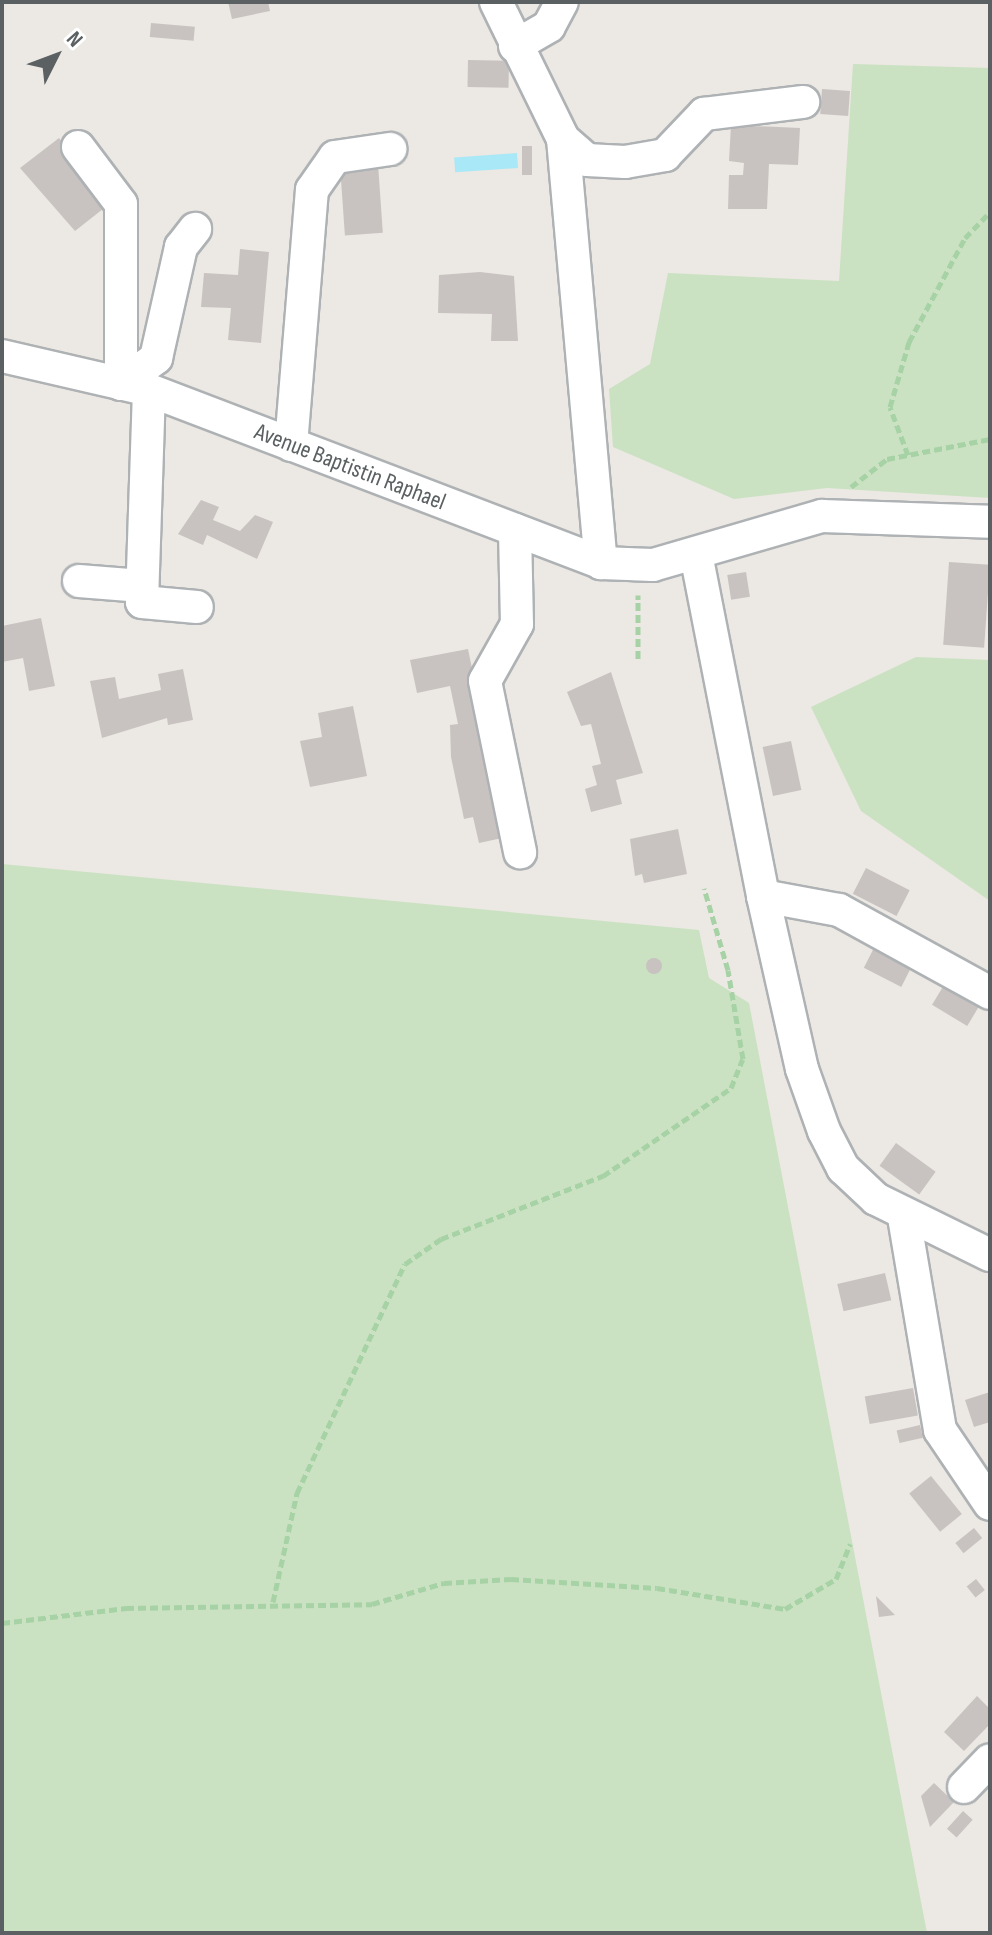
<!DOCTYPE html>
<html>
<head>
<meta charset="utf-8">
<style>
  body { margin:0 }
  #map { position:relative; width:992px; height:1935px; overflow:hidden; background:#ece8e3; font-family:"Sofia Sans Condensed",sans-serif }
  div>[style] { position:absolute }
  .green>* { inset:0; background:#cae2c2 }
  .water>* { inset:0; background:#a9e8f6; transform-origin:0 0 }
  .building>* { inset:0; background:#c8c3c0; transform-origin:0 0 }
  .round { border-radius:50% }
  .path>* { height:5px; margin-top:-2.5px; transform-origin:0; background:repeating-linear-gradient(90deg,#a6d2a6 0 8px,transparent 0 12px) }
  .roads { filter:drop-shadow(2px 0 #aeb2b4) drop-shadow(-2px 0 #aeb2b4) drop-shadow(0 2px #aeb2b4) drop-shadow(0 -2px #aeb2b4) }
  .minor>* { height:32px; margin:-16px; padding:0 16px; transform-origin:16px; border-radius:16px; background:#fff }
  span { translate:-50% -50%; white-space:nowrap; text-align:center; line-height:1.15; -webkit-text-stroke:6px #fff; paint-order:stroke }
  .street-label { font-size:24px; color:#5b6062 }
  .frame { position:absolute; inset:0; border:4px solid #5b6062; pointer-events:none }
  .north { position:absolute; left:16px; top:16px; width:80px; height:80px; -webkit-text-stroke:6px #fff; paint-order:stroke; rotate:48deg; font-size:22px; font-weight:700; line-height:32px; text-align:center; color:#5b6062 }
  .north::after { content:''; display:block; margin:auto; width:28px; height:36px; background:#5b6062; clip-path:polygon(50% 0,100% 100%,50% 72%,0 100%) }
</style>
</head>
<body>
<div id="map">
  <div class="green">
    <div style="clip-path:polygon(853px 64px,990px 68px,990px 498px,827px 488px,734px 499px,613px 447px,609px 389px,650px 364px,668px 273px,839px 281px)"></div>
    <div style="clip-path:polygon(916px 657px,990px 660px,990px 901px,861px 811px,811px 707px)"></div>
    <div style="clip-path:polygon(2px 864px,699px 930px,709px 978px,749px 1003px,927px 1933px,2px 1933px)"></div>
  </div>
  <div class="water">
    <div style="left:517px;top:153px;width:15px;height:63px;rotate:86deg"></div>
  </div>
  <div class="building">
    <div style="clip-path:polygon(228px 2px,268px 2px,270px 11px,232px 19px)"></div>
    <div style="left:151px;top:23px;width:44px;height:14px;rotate:5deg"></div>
    <div style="left:468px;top:60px;width:41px;height:27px;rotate:1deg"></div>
    <div style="left:822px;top:89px;width:28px;height:25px;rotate:4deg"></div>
    <div style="clip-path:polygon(731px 125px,800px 128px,798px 165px,769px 164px,767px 209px,728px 209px,729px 175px,743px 175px,744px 163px,729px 161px)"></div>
    <div style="clip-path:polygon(59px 138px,108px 205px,75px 231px,20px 168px)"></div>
    <div style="left:522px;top:146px;width:10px;height:29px"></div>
    <div style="left:378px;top:164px;width:69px;height:38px;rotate:86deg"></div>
    <div style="clip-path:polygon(240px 249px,269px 252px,261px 343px,228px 340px,231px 308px,201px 307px,204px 273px,238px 275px)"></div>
    <div style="clip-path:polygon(480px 272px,514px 276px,518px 341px,491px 341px,492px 314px,438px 313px,439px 275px)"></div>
    <div style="clip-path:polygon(201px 500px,219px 507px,213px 520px,240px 531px,255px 515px,273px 522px,257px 559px,207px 535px,203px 545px,178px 534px)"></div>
    <div style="left:949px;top:562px;width:41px;height:83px;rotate:4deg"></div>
    <div style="left:746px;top:572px;width:25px;height:19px;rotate:81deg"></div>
    <div style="clip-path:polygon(41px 618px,55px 686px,29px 691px,23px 658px,2px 662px,2px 626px)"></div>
    <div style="clip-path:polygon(468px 649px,507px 837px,479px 843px,473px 817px,464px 819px,451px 757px,450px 725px,458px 724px,450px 686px,417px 693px,410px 660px)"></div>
    <div style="clip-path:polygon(183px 669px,193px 720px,168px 725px,167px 718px,102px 738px,90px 681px,115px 677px,119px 699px,161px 690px,158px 674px)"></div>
    <div style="clip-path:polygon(611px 672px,643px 773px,616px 780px,622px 804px,591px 812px,585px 789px,597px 785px,592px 766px,601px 764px,591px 724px,581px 726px,567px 692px)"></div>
    <div style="clip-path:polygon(353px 706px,367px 776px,310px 787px,300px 741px,322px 737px,318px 713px)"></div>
    <div style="left:791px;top:741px;width:50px;height:29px;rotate:78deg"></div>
    <div style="clip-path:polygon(678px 829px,687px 874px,644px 883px,642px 874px,635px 876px,630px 839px)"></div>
    <div style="left:866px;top:868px;width:49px;height:29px;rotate:27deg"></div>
    <div style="left:877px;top:942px;width:42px;height:29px;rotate:27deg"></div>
    <div class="round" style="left:646px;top:958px;width:16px;height:16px"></div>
    <div style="left:947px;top:980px;width:41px;height:29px;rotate:31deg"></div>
    <div style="left:896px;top:1143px;width:49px;height:28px;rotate:36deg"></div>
    <div style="left:885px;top:1273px;width:28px;height:49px;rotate:77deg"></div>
    <div style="left:913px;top:1388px;width:28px;height:49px;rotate:80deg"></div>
    <div style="clip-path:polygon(990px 1392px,990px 1422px,974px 1427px,965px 1400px)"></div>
    <div style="left:920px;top:1425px;width:13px;height:24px;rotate:77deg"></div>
    <div style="left:931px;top:1476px;width:49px;height:28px;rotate:51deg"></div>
    <div style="left:974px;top:1528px;width:13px;height:24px;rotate:51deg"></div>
    <div style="left:976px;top:1579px;width:14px;height:12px;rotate:51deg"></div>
    <div style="clip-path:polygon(876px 1596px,895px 1615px,879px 1617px)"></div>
    <div style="clip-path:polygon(977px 1696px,990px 1709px,990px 1724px,964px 1751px,944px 1732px)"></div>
    <div style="clip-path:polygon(934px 1783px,954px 1802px,930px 1827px,921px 1796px)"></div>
    <div style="left:963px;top:1811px;width:13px;height:24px;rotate:42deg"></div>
  </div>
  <div class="path">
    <div style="left:908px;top:455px;width:51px;rotate:-110.6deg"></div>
    <div style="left:890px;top:407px;width:68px;rotate:-73.7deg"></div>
    <div style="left:909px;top:342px;width:118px;rotate:-61.7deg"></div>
    <div style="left:965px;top:238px;width:36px;rotate:-46deg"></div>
    <div style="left:851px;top:487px;width:46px;rotate:-37.9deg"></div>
    <div style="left:887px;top:459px;width:105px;rotate:-11deg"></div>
    <div style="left:638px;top:659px;width:64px;rotate:-90deg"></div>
    <div style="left:273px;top:1602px;width:112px;rotate:-77.6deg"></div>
    <div style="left:297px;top:1493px;width:253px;rotate:-64.8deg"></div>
    <div style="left:405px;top:1264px;width:44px;rotate:-34.8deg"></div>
    <div style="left:441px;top:1239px;width:174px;rotate:-21.3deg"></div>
    <div style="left:603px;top:1176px;width:155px;rotate:-34.5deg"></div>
    <div style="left:731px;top:1088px;width:31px;rotate:-68deg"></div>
    <div style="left:743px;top:1059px;width:90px;rotate:-99.6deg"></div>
    <div style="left:728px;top:970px;width:85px;rotate:-106.3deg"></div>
    <div style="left:2px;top:1623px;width:125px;rotate:-6.9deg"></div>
    <div style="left:126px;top:1608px;width:246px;rotate:-0.9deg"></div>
    <div style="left:372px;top:1604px;width:75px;rotate:-16.3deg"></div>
    <div style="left:444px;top:1583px;width:67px;rotate:-3.4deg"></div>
    <div style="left:511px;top:1579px;width:146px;rotate:3.5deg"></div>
    <div style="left:657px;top:1588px;width:130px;rotate:9.3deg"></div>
    <div style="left:785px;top:1609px;width:59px;rotate:-30.5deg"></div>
    <div style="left:836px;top:1579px;width:38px;rotate:-68deg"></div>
  </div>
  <div class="roads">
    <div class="minor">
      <div style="left:496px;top:2px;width:153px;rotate:63.9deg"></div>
      <div style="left:563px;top:139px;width:426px;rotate:84.9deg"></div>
      <div style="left:515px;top:46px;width:39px;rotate:-30deg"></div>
      <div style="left:549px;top:26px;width:27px;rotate:-62deg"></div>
      <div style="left:563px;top:139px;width:32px;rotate:41deg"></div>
      <div style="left:587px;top:160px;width:38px;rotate:3deg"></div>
      <div style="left:625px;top:162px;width:41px;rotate:-9.9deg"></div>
      <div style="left:665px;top:155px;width:57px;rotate:-46.4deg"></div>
      <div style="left:704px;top:114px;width:100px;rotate:-6.9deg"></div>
      <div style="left:78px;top:147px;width:71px;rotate:53deg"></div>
      <div style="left:121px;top:204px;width:180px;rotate:90deg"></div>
      <div style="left:121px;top:384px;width:44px;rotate:-36.6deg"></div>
      <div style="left:156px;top:358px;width:114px;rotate:-77.3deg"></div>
      <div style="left:181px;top:247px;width:23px;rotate:-52deg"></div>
      <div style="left:2px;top:356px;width:151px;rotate:13deg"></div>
      <div style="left:149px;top:390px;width:484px;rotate:20.9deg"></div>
      <div style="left:601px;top:563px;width:52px;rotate:2.2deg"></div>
      <div style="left:653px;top:565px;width:176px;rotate:-16.2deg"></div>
      <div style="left:822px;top:516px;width:168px;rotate:2deg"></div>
      <div style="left:149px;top:390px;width:212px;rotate:91.9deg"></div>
      <div style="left:142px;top:602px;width:55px;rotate:5.2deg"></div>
      <div style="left:291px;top:445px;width:256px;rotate:-85.3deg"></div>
      <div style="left:312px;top:190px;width:40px;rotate:-55.1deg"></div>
      <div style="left:335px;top:157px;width:56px;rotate:-8.3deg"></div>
      <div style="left:515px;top:530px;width:94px;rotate:88.8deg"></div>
      <div style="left:517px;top:624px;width:65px;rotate:119.3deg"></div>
      <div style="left:485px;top:681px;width:175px;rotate:78.4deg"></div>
      <div style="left:696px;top:554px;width:349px;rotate:78.9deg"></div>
      <div style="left:763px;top:896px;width:177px;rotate:77.3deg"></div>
      <div style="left:802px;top:1069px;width:66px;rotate:70.5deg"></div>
      <div style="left:824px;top:1131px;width:42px;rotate:62.8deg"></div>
      <div style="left:843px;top:1168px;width:45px;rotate:43.2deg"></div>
      <div style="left:876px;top:1199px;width:127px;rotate:26.2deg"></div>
      <div style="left:79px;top:581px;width:63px;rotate:4.5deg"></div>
      <div style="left:763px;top:896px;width:77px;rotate:10.4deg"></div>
      <div style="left:839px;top:910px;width:172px;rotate:28.8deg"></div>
      <div style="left:904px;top:1217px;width:216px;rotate:80.4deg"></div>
      <div style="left:940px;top:1430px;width:89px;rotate:56deg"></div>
      <div style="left:964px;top:1787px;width:37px;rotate:-46deg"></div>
    </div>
  </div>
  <div class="street-label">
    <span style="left:350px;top:467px;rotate:21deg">Avenue Baptistin Raphael</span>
  </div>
  <div class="frame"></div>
  <div class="north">N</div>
</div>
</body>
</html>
